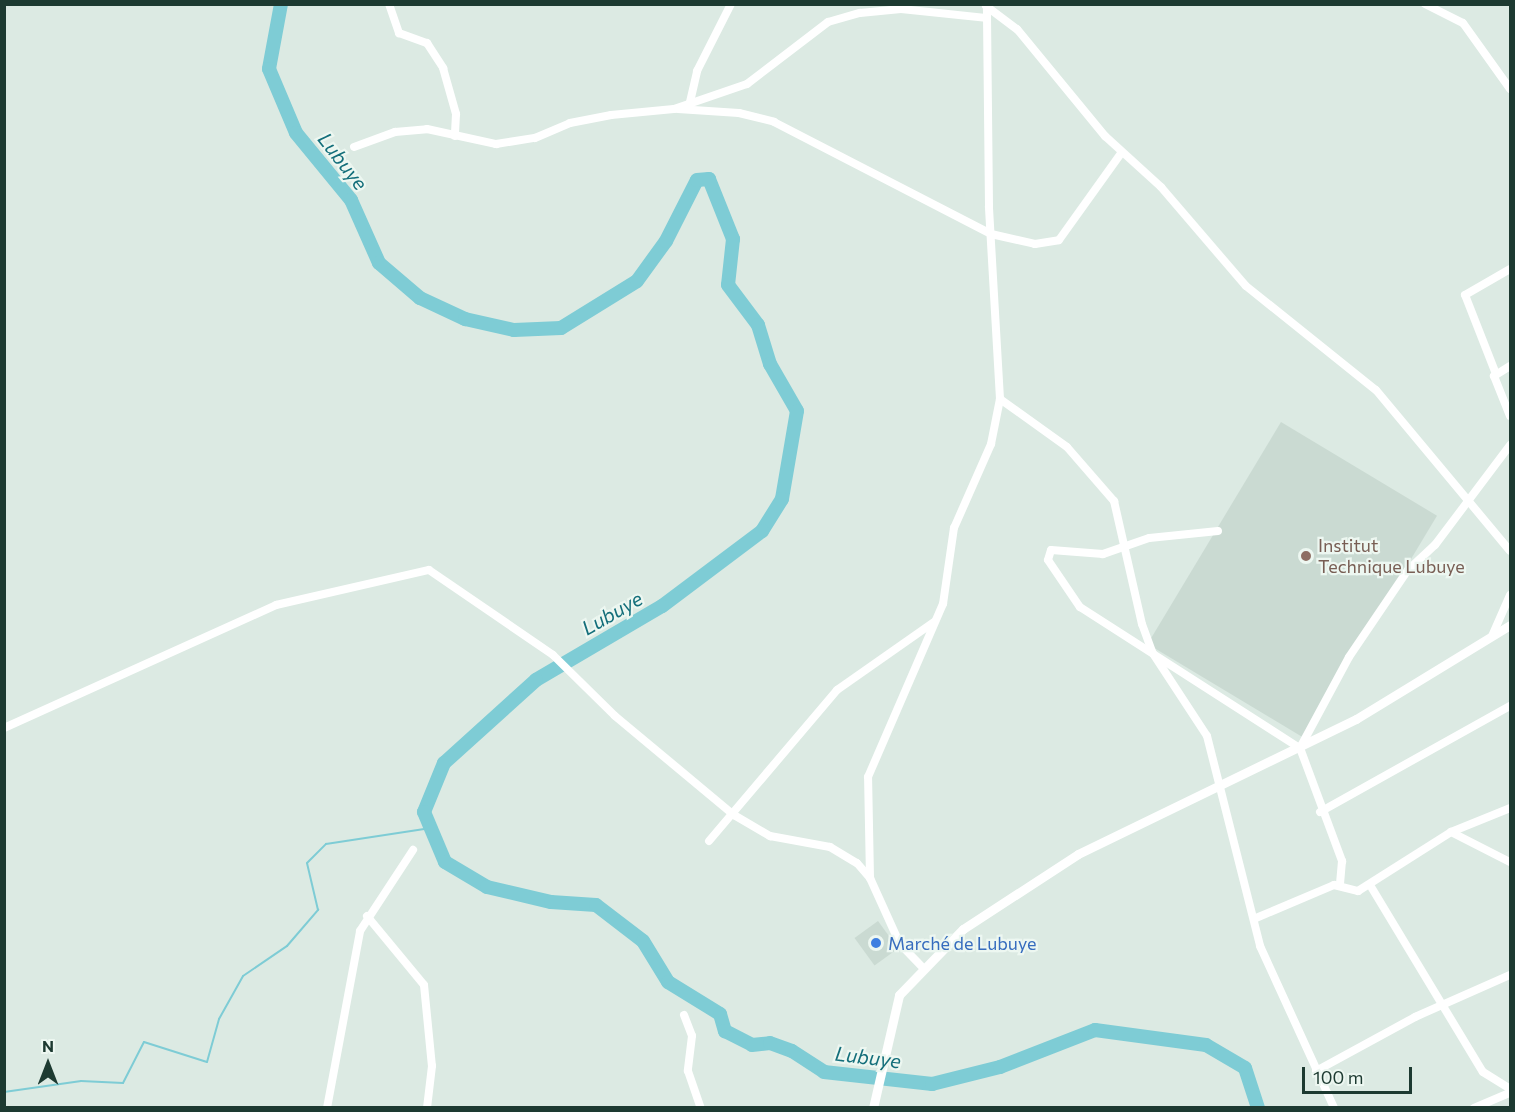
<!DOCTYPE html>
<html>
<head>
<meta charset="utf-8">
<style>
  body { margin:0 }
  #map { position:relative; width:1515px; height:1112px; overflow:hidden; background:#dceae3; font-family:Commissioner,sans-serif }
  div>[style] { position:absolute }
  .built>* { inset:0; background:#cadad2; transform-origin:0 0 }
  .stream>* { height:2px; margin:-1px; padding:0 1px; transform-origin:1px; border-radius:1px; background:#7eccd5 }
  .river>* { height:14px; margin:-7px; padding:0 7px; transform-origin:7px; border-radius:7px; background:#7eccd5 }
  .minor>* { height:8px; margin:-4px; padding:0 4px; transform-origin:4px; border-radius:4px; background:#fff }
  .tertiary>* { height:9px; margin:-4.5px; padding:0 4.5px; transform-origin:4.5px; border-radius:4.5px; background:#fff }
  .dots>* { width:16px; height:16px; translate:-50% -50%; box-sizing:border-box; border:3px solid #edf7f1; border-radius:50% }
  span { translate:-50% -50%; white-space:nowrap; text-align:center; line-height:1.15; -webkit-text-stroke:4.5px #edf7f1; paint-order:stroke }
  .education-label { font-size:18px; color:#785e54 }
  .left { translate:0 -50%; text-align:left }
  .shop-label { font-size:18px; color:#366cbe }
  .water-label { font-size:20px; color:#136e7a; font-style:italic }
  .frame { position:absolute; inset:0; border:6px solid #1d3a31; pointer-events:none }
  .north { position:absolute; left:18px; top:1034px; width:60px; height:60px; -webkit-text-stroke:4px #edf7f1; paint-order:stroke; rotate:0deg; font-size:16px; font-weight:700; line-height:24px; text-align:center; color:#1d3a31 }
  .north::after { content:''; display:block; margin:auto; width:21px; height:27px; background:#1d3a31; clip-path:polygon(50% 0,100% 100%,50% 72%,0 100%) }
  .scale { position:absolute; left:1302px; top:1067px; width:110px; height:27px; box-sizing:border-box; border:3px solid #1d3a31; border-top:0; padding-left:8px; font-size:18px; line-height:21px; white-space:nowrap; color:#1d3a31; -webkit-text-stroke:4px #edf7f1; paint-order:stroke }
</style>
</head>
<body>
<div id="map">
  <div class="built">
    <div style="left:1281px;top:422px;width:182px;height:259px;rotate:31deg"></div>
    <div style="left:878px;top:921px;width:34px;height:29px;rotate:54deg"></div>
  </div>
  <div class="stream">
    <div style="left:4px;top:1092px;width:78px;rotate:-8.1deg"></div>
    <div style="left:81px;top:1081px;width:42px;rotate:2.7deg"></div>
    <div style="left:123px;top:1083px;width:46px;rotate:-62.9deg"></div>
    <div style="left:144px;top:1042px;width:66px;rotate:17.6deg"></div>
    <div style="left:207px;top:1062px;width:45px;rotate:-74.4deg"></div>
    <div style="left:219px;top:1019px;width:49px;rotate:-60.8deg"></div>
    <div style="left:243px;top:976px;width:53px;rotate:-34.3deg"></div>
    <div style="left:287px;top:946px;width:48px;rotate:-49.3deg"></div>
    <div style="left:318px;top:910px;width:48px;rotate:-103.2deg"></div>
    <div style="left:307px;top:863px;width:27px;rotate:-45deg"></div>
    <div style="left:326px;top:844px;width:106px;rotate:-8.7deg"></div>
  </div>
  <div class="river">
    <div style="left:281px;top:4px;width:66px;rotate:100.5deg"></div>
    <div style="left:269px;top:69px;width:69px;rotate:67.1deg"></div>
    <div style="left:296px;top:133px;width:87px;rotate:50.6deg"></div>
    <div style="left:351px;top:200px;width:69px;rotate:66deg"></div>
    <div style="left:379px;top:263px;width:54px;rotate:40.5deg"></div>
    <div style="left:420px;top:298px;width:50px;rotate:25deg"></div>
    <div style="left:465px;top:319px;width:50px;rotate:12.7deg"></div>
    <div style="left:514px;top:330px;width:47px;rotate:-2.4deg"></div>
    <div style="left:561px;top:328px;width:89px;rotate:-31.7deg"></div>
    <div style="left:637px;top:281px;width:49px;rotate:-54.1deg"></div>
    <div style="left:666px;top:241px;width:68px;rotate:-63.1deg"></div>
    <div style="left:697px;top:180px;width:12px;rotate:-5deg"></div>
    <div style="left:709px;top:179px;width:65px;rotate:68.2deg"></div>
    <div style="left:733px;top:239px;width:46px;rotate:96.2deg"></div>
    <div style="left:728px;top:285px;width:50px;rotate:53.1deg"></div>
    <div style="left:758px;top:325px;width:41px;rotate:72.9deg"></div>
    <div style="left:770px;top:364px;width:54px;rotate:60.1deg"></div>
    <div style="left:797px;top:411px;width:89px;rotate:99.7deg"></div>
    <div style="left:782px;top:499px;width:38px;rotate:122deg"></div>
    <div style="left:762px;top:531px;width:125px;rotate:143.1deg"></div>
    <div style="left:662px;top:606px;width:146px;rotate:149.6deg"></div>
    <div style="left:536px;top:680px;width:124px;rotate:137.9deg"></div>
    <div style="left:444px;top:763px;width:53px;rotate:112.2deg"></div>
    <div style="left:424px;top:812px;width:54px;rotate:67.2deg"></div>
    <div style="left:445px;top:862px;width:49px;rotate:30.8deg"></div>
    <div style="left:487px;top:887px;width:66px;rotate:13.2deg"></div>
    <div style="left:551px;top:902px;width:45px;rotate:3.8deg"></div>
    <div style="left:596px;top:905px;width:59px;rotate:37.5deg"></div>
    <div style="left:643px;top:941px;width:48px;rotate:58.6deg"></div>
    <div style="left:668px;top:982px;width:61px;rotate:31.6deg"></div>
    <div style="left:720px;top:1014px;width:18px;rotate:74deg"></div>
    <div style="left:725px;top:1031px;width:30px;rotate:27deg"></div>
    <div style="left:752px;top:1045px;width:18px;rotate:-6deg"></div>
    <div style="left:770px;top:1043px;width:23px;rotate:20deg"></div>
    <div style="left:792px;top:1051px;width:38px;rotate:33deg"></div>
    <div style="left:824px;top:1072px;width:109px;rotate:6.3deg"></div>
    <div style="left:932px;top:1084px;width:70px;rotate:-14deg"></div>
    <div style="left:1000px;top:1067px;width:102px;rotate:-21.3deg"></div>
    <div style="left:1095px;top:1030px;width:112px;rotate:7.7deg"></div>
    <div style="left:1206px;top:1045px;width:45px;rotate:30.5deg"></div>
    <div style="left:1245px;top:1068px;width:42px;rotate:72deg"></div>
  </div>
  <div class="minor">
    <div style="left:389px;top:4px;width:31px;rotate:71deg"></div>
    <div style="left:399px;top:33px;width:30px;rotate:20deg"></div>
    <div style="left:427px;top:43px;width:30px;rotate:57deg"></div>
    <div style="left:443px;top:68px;width:48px;rotate:74.2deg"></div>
    <div style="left:456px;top:114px;width:22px;rotate:93deg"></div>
    <div style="left:1425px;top:4px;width:42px;rotate:26.6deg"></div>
    <div style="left:1463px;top:23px;width:81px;rotate:54.5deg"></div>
    <div style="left:986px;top:6px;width:39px;rotate:37deg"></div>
    <div style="left:1017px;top:29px;width:139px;rotate:50.6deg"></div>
    <div style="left:1105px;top:136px;width:76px;rotate:42.3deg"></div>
    <div style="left:1161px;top:187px;width:130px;rotate:49.4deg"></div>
    <div style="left:1246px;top:286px;width:166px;rotate:38.7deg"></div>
    <div style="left:1376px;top:390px;width:209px;rotate:50.2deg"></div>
    <div style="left:690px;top:102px;width:32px;rotate:-77deg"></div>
    <div style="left:697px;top:71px;width:75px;rotate:-63.1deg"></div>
    <div style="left:678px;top:109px;width:61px;rotate:3.8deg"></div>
    <div style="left:739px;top:113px;width:36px;rotate:14deg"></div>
    <div style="left:774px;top:122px;width:244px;rotate:27.3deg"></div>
    <div style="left:991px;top:234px;width:45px;rotate:12.8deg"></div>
    <div style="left:1035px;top:244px;width:24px;rotate:-9deg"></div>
    <div style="left:1059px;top:240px;width:108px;rotate:-54.4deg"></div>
    <div style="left:354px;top:147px;width:44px;rotate:-20.1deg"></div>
    <div style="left:395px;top:132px;width:32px;rotate:-5deg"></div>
    <div style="left:427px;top:129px;width:71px;rotate:12.3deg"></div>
    <div style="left:496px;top:144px;width:39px;rotate:-9deg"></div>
    <div style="left:535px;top:138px;width:38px;rotate:-23deg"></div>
    <div style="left:570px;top:123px;width:42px;rotate:-11deg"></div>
    <div style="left:611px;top:115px;width:63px;rotate:-5.4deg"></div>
    <div style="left:674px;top:109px;width:77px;rotate:-18.9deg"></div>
    <div style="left:747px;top:84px;width:102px;rotate:-37.4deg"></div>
    <div style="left:828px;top:22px;width:33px;rotate:-16deg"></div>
    <div style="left:860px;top:13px;width:41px;rotate:-5.6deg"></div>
    <div style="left:901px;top:9px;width:85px;rotate:6deg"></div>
    <div style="left:1510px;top:366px;width:19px;rotate:148deg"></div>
    <div style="left:1494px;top:376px;width:43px;rotate:68.2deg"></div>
    <div style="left:1496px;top:374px;width:85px;rotate:-111.4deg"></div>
    <div style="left:1465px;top:295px;width:52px;rotate:-30deg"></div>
    <div style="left:1000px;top:399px;width:82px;rotate:35.6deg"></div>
    <div style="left:1067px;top:447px;width:72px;rotate:49deg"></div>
    <div style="left:1114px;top:501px;width:126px;rotate:77.2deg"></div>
    <div style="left:1142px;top:624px;width:30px;rotate:70deg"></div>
    <div style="left:1152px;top:652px;width:100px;rotate:56.8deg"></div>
    <div style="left:1207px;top:736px;width:217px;rotate:75.8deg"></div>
    <div style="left:1260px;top:946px;width:178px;rotate:65.4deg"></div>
    <div style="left:1218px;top:531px;width:69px;rotate:174.2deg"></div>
    <div style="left:1149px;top:538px;width:49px;rotate:160.8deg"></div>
    <div style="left:1103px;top:554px;width:52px;rotate:-175.6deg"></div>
    <div style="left:1051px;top:550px;width:10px;rotate:107deg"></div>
    <div style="left:1048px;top:560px;width:57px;rotate:55.8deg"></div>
    <div style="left:1080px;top:607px;width:261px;rotate:32.7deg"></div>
    <div style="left:1300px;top:748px;width:103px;rotate:-61.7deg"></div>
    <div style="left:1349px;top:657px;width:105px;rotate:-55.9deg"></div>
    <div style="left:1408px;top:570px;width:37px;rotate:-43deg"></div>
    <div style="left:1435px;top:545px;width:125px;rotate:-53.1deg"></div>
    <div style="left:1492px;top:636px;width:45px;rotate:-66.3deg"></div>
    <div style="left:4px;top:728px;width:299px;rotate:-24.3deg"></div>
    <div style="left:276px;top:605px;width:157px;rotate:-12.9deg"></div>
    <div style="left:429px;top:570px;width:150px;rotate:34.4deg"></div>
    <div style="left:553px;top:655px;width:87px;rotate:44.5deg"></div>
    <div style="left:615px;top:716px;width:155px;rotate:39.8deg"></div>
    <div style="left:734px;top:815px;width:42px;rotate:30.3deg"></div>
    <div style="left:770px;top:836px;width:61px;rotate:10.4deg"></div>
    <div style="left:830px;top:847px;width:31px;rotate:31deg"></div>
    <div style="left:857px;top:863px;width:20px;rotate:49deg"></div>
    <div style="left:870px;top:878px;width:72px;rotate:65.6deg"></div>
    <div style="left:900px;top:944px;width:33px;rotate:46deg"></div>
    <div style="left:1300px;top:748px;width:121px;rotate:69.6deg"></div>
    <div style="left:1342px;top:861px;width:23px;rotate:95deg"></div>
    <div style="left:1320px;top:812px;width:218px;rotate:-29.2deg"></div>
    <div style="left:1451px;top:832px;width:66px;rotate:27deg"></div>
    <div style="left:709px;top:841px;width:198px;rotate:-49.7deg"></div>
    <div style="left:837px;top:690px;width:118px;rotate:-35deg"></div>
    <div style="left:870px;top:878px;width:101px;rotate:-91.1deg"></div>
    <div style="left:868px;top:777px;width:189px;rotate:-66.6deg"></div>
    <div style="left:943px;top:604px;width:77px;rotate:-81.8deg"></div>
    <div style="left:954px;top:528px;width:92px;rotate:-66.2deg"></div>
    <div style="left:991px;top:444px;width:46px;rotate:-78.7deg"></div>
    <div style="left:1000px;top:399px;width:193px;rotate:-93.3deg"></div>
    <div style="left:989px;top:206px;width:202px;rotate:-90.6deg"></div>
    <div style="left:1370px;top:885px;width:218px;rotate:58.9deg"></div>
    <div style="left:1483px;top:1072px;width:32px;rotate:32deg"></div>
    <div style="left:367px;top:916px;width:89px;rotate:50.4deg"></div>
    <div style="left:424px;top:985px;width:81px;rotate:84.4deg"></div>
    <div style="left:432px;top:1066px;width:42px;rotate:96.8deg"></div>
    <div style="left:1256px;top:918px;width:85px;rotate:-22.9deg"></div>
    <div style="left:1334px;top:885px;width:25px;rotate:14deg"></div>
    <div style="left:1358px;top:891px;width:110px;rotate:-32.4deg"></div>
    <div style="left:1451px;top:832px;width:64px;rotate:-22.1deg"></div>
    <div style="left:684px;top:1015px;width:22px;rotate:69deg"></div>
    <div style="left:692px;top:1036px;width:35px;rotate:97deg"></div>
    <div style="left:688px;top:1071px;width:39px;rotate:71deg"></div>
    <div style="left:1316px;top:1071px;width:113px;rotate:-28.6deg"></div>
    <div style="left:1415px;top:1017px;width:104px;rotate:-23.9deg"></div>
    <div style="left:327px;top:1108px;width:180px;rotate:-79.4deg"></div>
    <div style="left:360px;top:931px;width:97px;rotate:-56.8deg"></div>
    <div style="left:1474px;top:1108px;width:39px;rotate:-23deg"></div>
  </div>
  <div class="tertiary">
    <div style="left:873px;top:1108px;width:116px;rotate:-77deg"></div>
    <div style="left:899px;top:995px;width:92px;rotate:-45.9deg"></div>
    <div style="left:963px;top:929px;width:137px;rotate:-33.1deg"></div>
    <div style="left:1078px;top:854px;width:309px;rotate:-25.9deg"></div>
    <div style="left:1356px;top:719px;width:180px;rotate:-31.4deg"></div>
  </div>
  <div class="dots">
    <div style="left:1306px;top:556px;background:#8d6e63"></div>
    <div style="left:876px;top:943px;background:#3f7fe0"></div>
  </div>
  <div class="education-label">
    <span class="left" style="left:1318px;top:556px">Institut<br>Technique Lubuye</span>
  </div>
  <div class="shop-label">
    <span class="left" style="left:888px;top:943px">Marché de Lubuye</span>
  </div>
  <div class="water-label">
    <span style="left:343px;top:161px;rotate:52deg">Lubuye</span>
    <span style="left:612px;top:613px;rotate:-30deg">Lubuye</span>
    <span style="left:868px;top:1057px;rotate:7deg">Lubuye</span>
  </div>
  <div class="frame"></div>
  <div class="north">N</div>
  <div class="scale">100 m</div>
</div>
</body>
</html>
